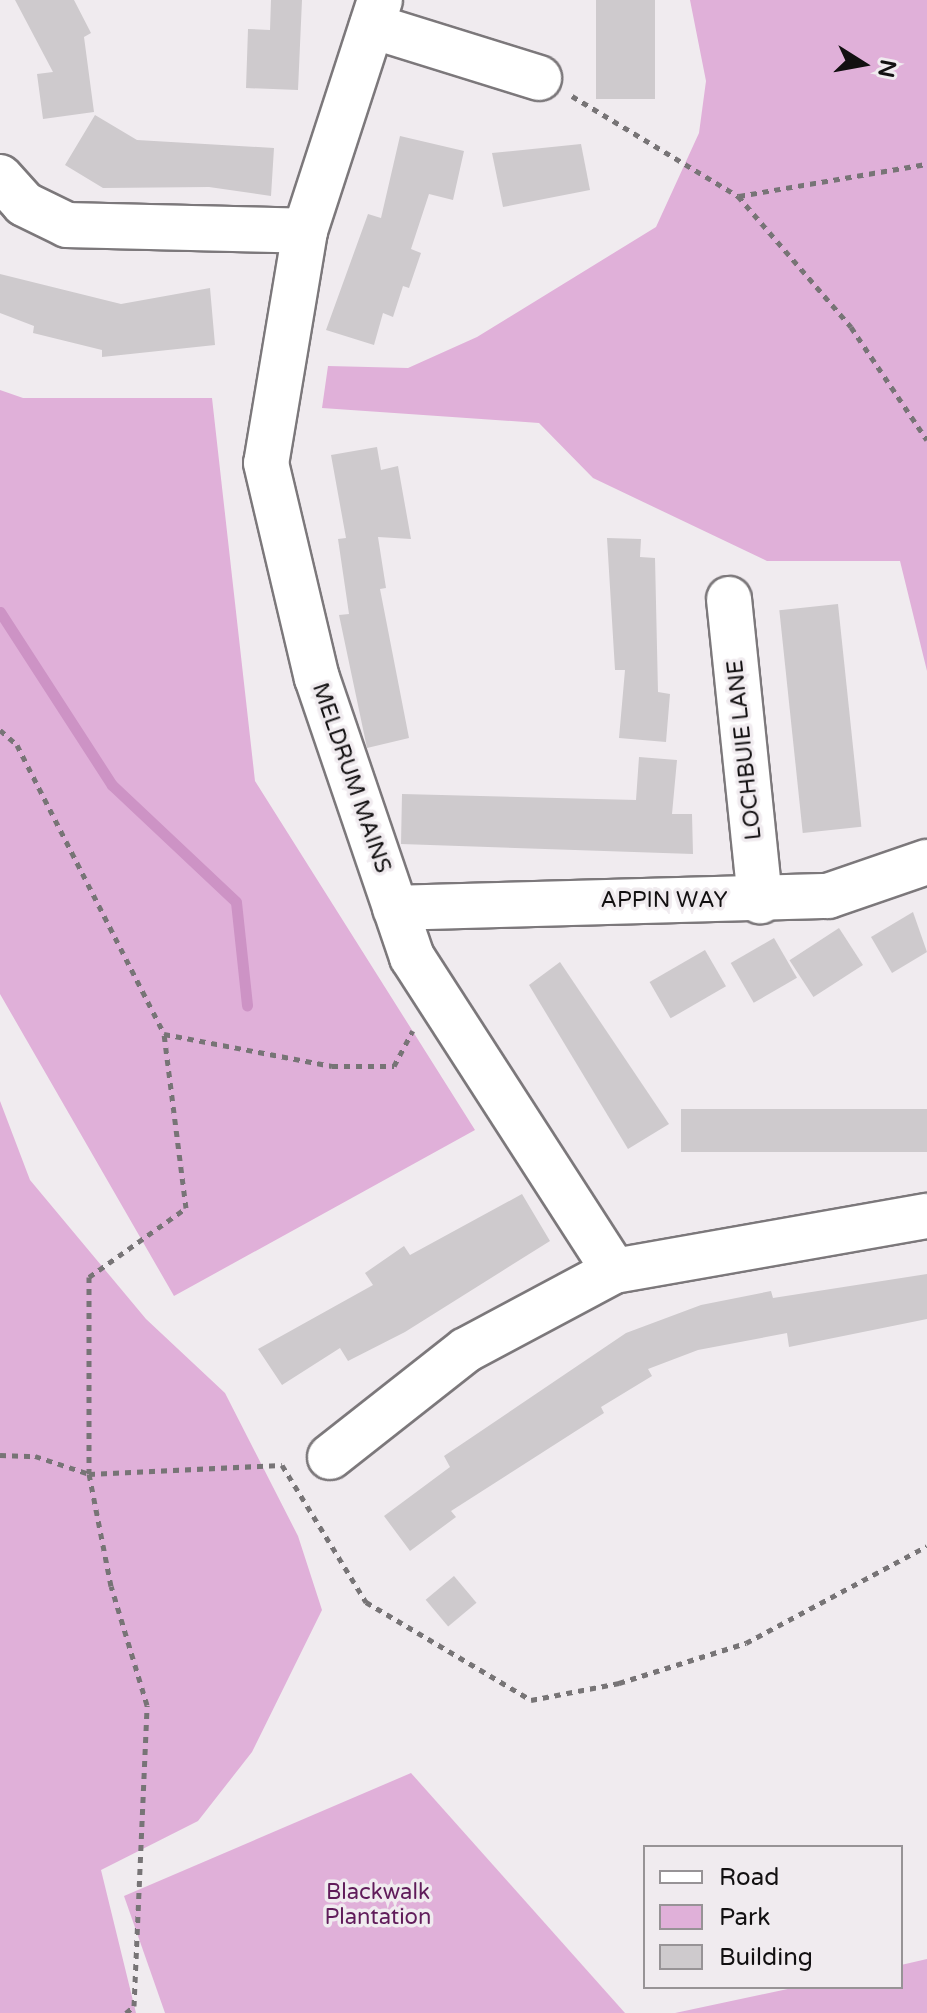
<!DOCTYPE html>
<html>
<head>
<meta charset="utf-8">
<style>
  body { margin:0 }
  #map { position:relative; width:927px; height:2013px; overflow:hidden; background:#f0ebef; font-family:"Varela Round",sans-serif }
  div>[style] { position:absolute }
  .green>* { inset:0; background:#e0b0d9 }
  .stream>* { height:11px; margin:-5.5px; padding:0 5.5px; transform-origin:5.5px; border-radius:5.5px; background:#cd93c5 }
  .building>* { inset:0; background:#cecacd; transform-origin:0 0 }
  .path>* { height:5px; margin-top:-2.5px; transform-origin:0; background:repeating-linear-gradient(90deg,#777476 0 6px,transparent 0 12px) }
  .roads { filter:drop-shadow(2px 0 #7c787b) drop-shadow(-2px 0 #7c787b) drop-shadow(0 2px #7c787b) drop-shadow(0 -2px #7c787b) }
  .minor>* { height:44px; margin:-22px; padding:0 22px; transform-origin:22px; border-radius:22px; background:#fff }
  span { translate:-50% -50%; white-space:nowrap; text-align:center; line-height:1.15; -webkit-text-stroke:7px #f0ebef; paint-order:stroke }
  .street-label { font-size:22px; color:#121011 }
  .park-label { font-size:22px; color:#601c5a }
  .legend { position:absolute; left:643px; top:1845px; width:260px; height:144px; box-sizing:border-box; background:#f0ebef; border:2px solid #979396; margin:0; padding:10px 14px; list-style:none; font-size:24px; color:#121011 }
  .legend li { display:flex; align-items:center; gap:16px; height:40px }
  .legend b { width:40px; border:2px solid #979396 }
  .north { position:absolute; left:823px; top:24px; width:80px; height:80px; -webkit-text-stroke:6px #f0ebef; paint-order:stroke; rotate:101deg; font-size:22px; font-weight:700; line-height:32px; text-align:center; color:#121011 }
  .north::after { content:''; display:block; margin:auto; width:28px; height:36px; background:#121011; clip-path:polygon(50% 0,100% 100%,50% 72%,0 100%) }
</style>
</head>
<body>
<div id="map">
  <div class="green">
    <div style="clip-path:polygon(690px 0,927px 0,927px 671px,900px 561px,767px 561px,593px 478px,539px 423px,322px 408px,328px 366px,408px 368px,477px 337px,656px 227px,699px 133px,706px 81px)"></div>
    <div style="clip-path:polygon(0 390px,23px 398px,212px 398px,255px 781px,475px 1130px,174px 1296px,0 994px)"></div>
    <div style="clip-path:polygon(0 1101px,30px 1180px,146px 1319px,225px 1393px,298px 1536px,322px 1610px,252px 1752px,198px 1821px,101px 1870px,136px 2013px,0 2013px)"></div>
    <div style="clip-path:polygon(411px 1773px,625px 2013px,165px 2013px,124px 1896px)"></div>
    <div style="clip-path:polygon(927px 1959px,927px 2013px,675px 2013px,797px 1987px,901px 1987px,901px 1965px)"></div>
  </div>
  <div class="stream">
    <div style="left:0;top:612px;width:206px;rotate:57.1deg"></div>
    <div style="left:112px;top:785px;width:170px;rotate:43.3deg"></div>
    <div style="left:236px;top:902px;width:104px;rotate:83.9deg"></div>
  </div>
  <div class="building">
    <div style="clip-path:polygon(15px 0,74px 0,91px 33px,84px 37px,94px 112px,43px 119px,37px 74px,53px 72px)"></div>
    <div style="clip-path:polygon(271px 0,302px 0,298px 90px,246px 88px,248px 29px,270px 30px)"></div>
    <div style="left:596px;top:0;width:59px;height:99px"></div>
    <div style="clip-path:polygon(95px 115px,137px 140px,274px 148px,271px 196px,209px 187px,103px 188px,65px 165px)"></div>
    <div style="clip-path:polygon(400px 136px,464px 151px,453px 200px,429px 194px,411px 249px,421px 253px,409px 288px,403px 286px,393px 317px,383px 313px,374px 345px,326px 330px,368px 214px,381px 218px)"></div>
    <div style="clip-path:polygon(581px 144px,590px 190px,503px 207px,492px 153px)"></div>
    <div style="clip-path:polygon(0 274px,121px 304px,210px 288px,215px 345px,102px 357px,102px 350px,33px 333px,34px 326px,0 313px)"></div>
    <div style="clip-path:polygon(377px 447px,381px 470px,398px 466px,411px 539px,378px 537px,386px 588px,380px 589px,409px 738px,367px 748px,339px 615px,349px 614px,338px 539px,346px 538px,331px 455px)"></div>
    <div style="clip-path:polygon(607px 538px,641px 539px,640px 557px,655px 558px,658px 692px,670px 694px,666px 742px,619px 738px,625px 670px,615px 670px)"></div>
    <div style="left:838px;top:604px;width:224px;height:59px;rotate:84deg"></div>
    <div style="clip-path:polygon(639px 757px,677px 760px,672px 814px,692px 814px,693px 854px,401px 844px,402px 794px,636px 800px)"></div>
    <div style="clip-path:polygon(913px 912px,927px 952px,892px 973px,871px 937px)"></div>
    <div style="left:839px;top:928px;width:44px;height:59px;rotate:57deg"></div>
    <div style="left:774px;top:938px;width:46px;height:50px;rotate:60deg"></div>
    <div style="left:705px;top:950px;width:42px;height:64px;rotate:60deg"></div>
    <div style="clip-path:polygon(560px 962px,669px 1124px,628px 1149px,529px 985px)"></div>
    <div style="left:927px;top:1109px;width:43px;height:246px;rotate:90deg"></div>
    <div style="clip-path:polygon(522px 1194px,550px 1241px,405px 1332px,348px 1361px,340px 1348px,282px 1385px,258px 1349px,373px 1285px,365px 1273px,404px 1246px,410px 1255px)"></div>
    <div style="clip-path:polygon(927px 1274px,927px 1319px,789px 1347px,787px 1333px,698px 1350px,648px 1369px,652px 1376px,601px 1407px,604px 1413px,451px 1511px,456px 1517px,410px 1551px,384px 1516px,450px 1467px,444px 1456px,626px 1333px,701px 1305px,771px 1291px,773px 1298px)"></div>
    <div style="left:454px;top:1576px;width:35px;height:37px;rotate:50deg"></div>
  </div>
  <div class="path">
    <div style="left:572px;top:96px;width:194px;rotate:31.1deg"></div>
    <div style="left:738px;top:196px;width:173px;rotate:49.2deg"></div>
    <div style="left:851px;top:327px;width:136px;rotate:56.1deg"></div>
    <div style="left:739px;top:196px;width:191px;rotate:-9.7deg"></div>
    <div style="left:0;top:730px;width:23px;rotate:41deg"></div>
    <div style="left:17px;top:745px;width:324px;rotate:63deg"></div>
    <div style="left:0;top:1455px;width:35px;rotate:2deg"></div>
    <div style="left:35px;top:1456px;width:57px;rotate:18.4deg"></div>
    <div style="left:89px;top:1474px;width:193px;rotate:-2.7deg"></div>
    <div style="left:282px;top:1465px;width:161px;rotate:58.5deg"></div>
    <div style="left:366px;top:1602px;width:192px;rotate:30.7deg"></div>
    <div style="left:531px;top:1700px;width:90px;rotate:-10.9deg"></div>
    <div style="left:619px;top:1683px;width:133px;rotate:-17.5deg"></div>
    <div style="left:746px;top:1643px;width:205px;rotate:-28.2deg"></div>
    <div style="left:126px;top:2013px;width:11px;rotate:-41deg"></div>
    <div style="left:134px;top:2006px;width:301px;rotate:-87.5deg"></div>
    <div style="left:147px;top:1705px;width:124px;rotate:-106.8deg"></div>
    <div style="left:111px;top:1586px;width:114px;rotate:-101.1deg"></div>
    <div style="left:89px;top:1474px;width:197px;rotate:-90deg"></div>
    <div style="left:89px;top:1277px;width:119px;rotate:-35.4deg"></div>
    <div style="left:186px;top:1208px;width:175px;rotate:-97.2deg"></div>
    <div style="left:164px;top:1034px;width:171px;rotate:10.8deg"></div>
    <div style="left:332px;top:1066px;width:62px"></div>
    <div style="left:394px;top:1066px;width:40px;rotate:-62deg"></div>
  </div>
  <div class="roads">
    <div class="minor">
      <div style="left:380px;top:0;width:243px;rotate:108deg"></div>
      <div style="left:305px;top:231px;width:235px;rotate:99.5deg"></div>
      <div style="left:266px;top:463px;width:221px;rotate:76.7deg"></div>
      <div style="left:317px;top:678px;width:295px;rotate:71.2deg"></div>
      <div style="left:412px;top:957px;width:373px;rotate:57.2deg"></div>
      <div style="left:372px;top:26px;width:175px;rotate:17.3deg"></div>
      <div style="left:0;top:177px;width:36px;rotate:48deg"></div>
      <div style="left:24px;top:204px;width:48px;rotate:26deg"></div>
      <div style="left:67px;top:225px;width:238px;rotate:1.4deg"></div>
      <div style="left:729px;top:599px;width:304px;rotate:84.1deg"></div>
      <div style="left:395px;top:908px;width:433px;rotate:-1.6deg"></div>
      <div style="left:828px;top:896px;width:105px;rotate:-19deg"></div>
      <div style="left:330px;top:1457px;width:173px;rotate:-38.2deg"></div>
      <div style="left:466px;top:1350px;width:168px;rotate:-28.1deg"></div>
      <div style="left:614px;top:1271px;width:318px;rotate:-10deg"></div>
    </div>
  </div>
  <div class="street-label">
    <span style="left:745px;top:750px;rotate:-96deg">LOCHBUIE LANE</span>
    <span style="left:351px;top:778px;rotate:71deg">MELDRUM MAINS</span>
    <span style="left:664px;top:901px">APPIN WAY</span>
  </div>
  <div class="park-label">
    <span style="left:378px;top:1905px">Blackwalk<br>Plantation</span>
  </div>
  <ul class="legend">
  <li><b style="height:10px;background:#fff"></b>Road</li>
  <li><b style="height:22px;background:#e0b0d9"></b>Park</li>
  <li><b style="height:22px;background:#cecacd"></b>Building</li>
  </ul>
  <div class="north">N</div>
</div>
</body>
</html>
